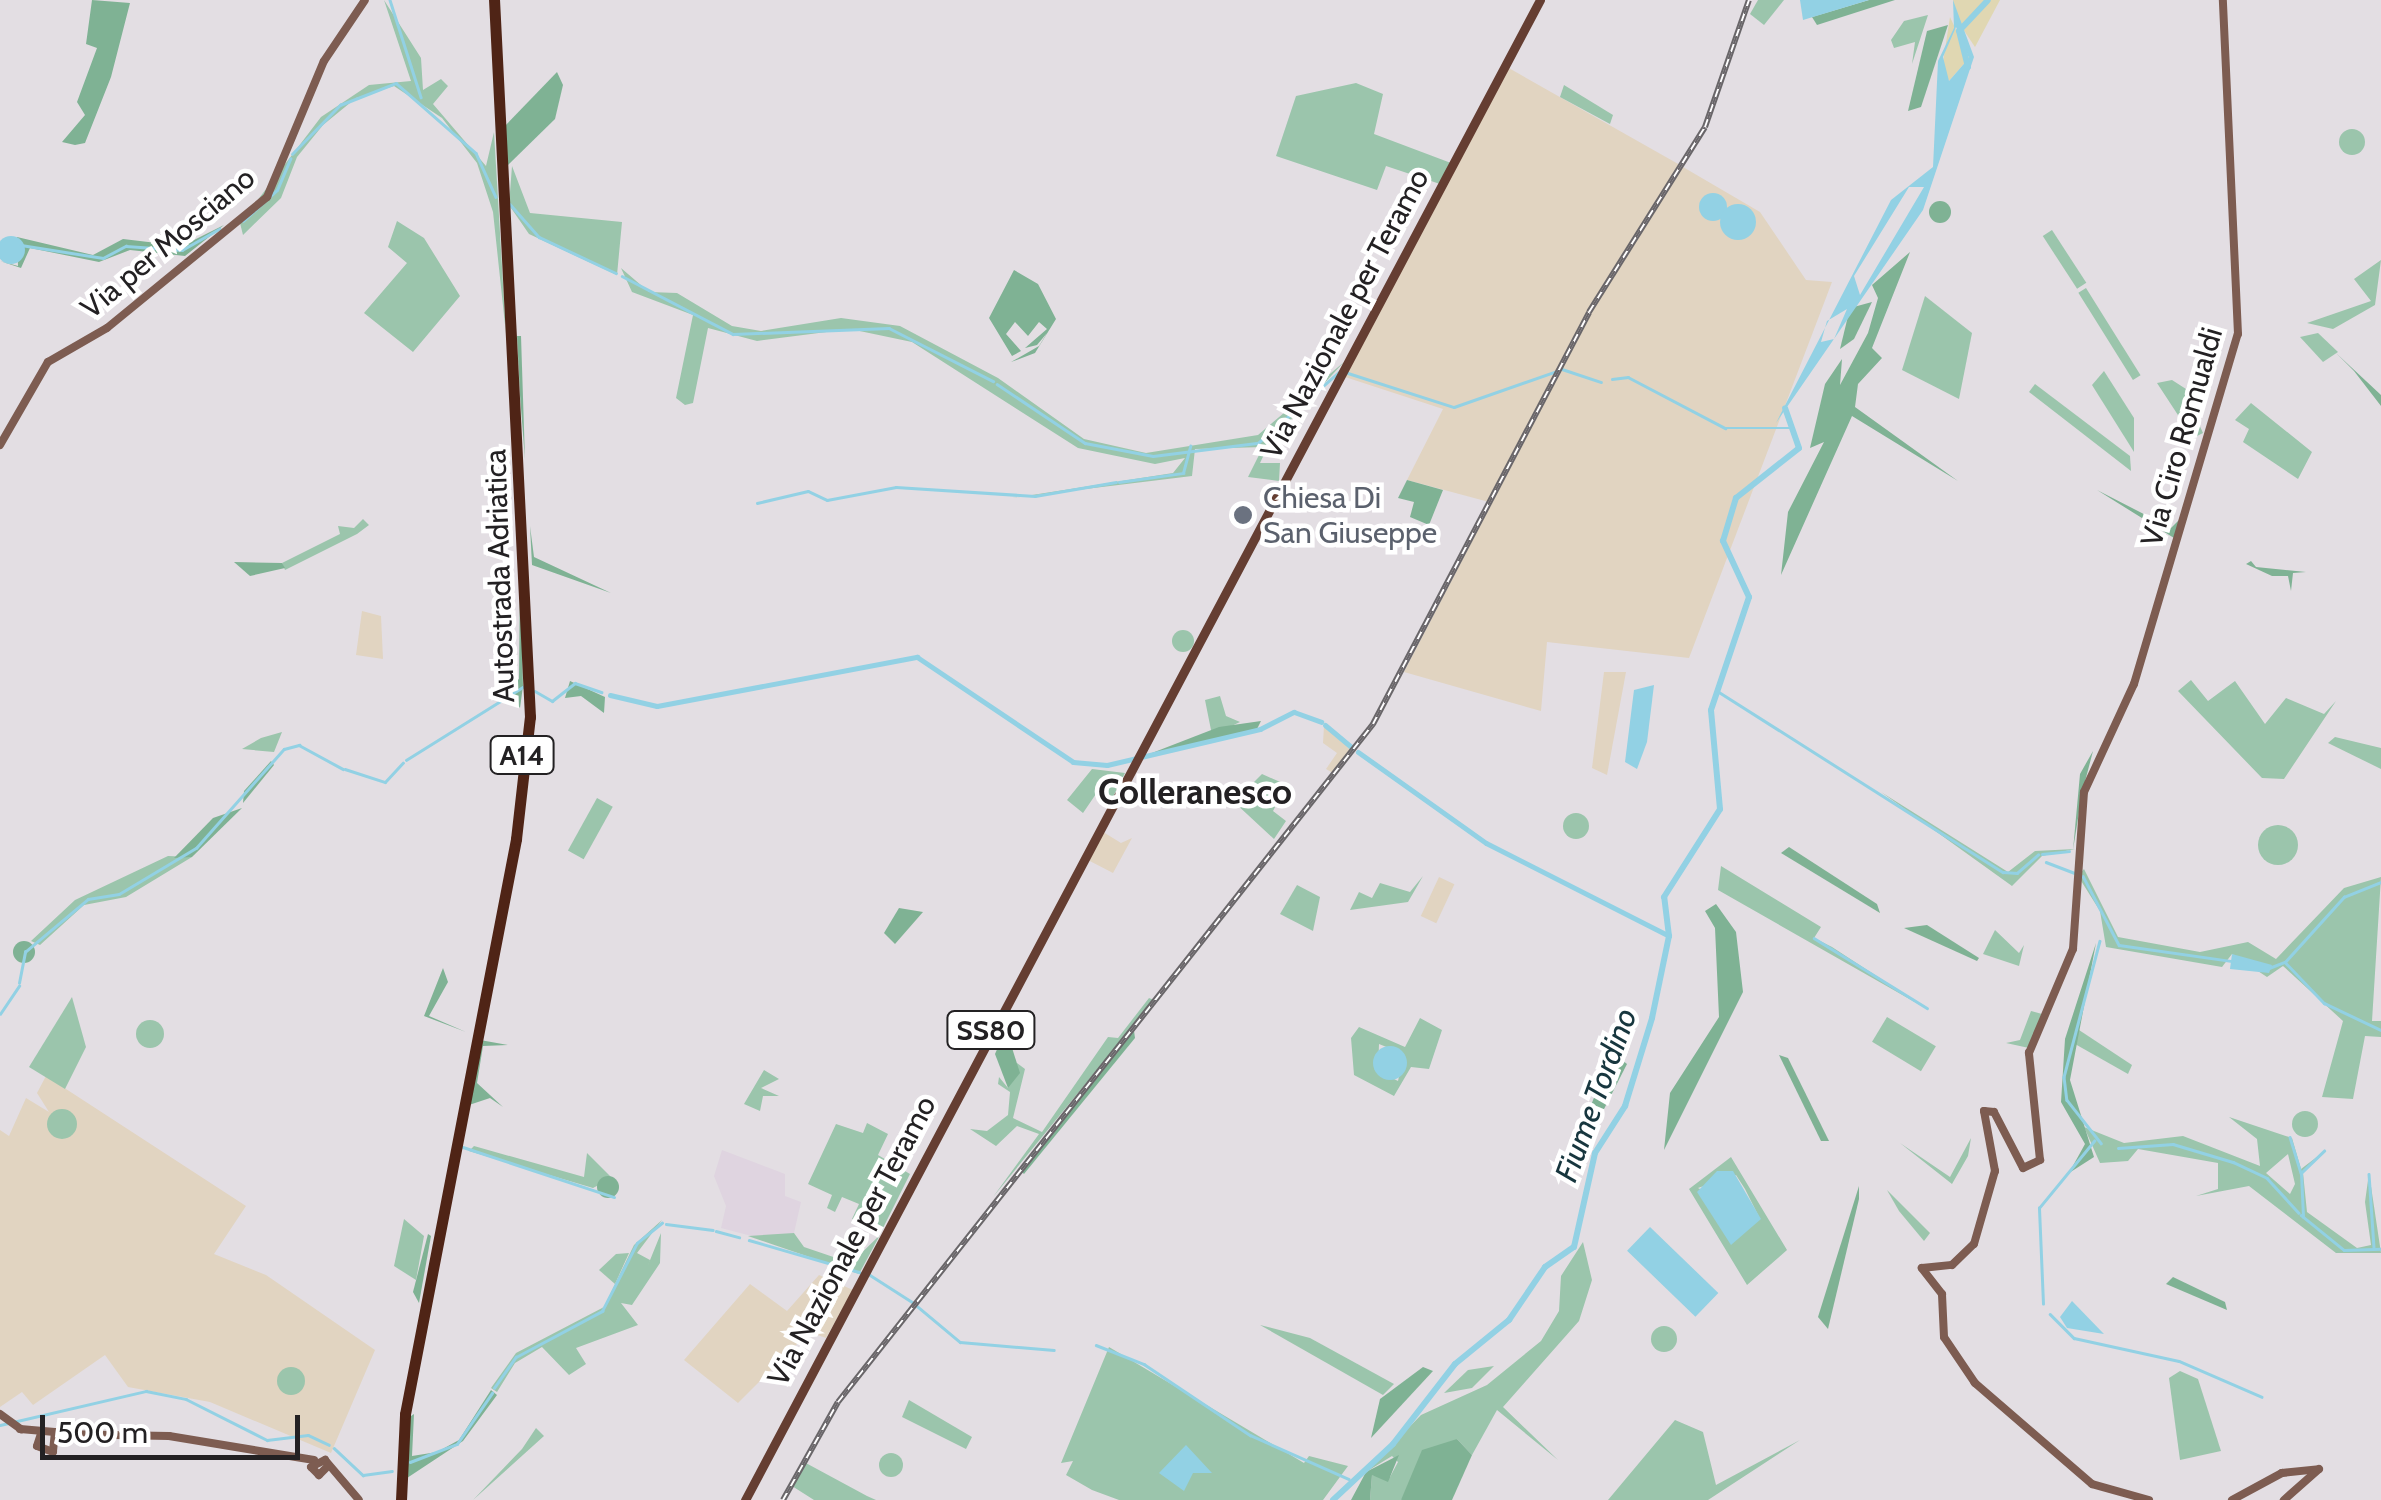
<!DOCTYPE html>
<html>
<head>
<meta charset="utf-8">
<style>
  body { margin:0 }
  #map { position:relative; width:2381px; height:1500px; overflow:hidden; background:#e3dee3; font-family:Cabin,sans-serif }
  div>[style] { position:absolute }
  .built>* { inset:0; background:#dfd4e0 }
  .industrial>* { inset:0; background:#e1d4c1; transform-origin:0 0 }
  .green>* { inset:0; background:#9bc5ac; transform-origin:0 0 }
  .round { border-radius:50% }
  .forest>* { inset:0; background:#7fb294 }
  .sand>* { inset:0; background:#e0d7b2 }
  .water>* { inset:0; background:#92d1e4; transform-origin:0 0 }
  .stream>* { height:2.5px; margin:-1.25px; padding:0 1.25px; transform-origin:1.25px; border-radius:1.25px; background:#92d1e4 }
  .canal>* { height:5px; margin:-2.5px; padding:0 2.5px; transform-origin:2.5px; border-radius:2.5px; background:#92d1e4 }
  .river>* { height:6px; margin:-3px; padding:0 3px; transform-origin:3px; border-radius:3px; background:#92d1e4 }
  .secondary>* { height:8px; margin:-4px; padding:0 4px; transform-origin:4px; border-radius:4px; background:#7d5c51 }
  .primary>* { height:9px; margin:-4.5px; padding:0 4.5px; transform-origin:4.5px; border-radius:4.5px; background:#653e32 }
  .motorway>* { height:11px; margin:-5.5px; padding:0 5.5px; transform-origin:5.5px; border-radius:5.5px; background:#4f2416 }
  .rail>* { height:6px; margin-top:-3px; transform-origin:0; background:repeating-linear-gradient(90deg,#fff 0 8px,#696669 0 16px); box-sizing:border-box; border-block:2px solid #696669 }
  .dots>* { width:28px; height:28px; translate:-50% -50%; box-sizing:border-box; border:5px solid #fff; border-radius:50% }
  span { translate:-50% -50%; white-space:nowrap; text-align:center; line-height:1.15; -webkit-text-stroke:9px #fff; paint-order:stroke }
  .shield-label span { padding:2px 8px; background:#fff; border:2px solid; border-radius:8px; -webkit-text-stroke-width:0 }
  .shield-label { font-size:28px; color:#232123; font-weight:700 }
  .street-label { font-size:30px; color:#232123 }
  .worship-label { font-size:30px; color:#5b616d }
  .left { translate:0 -50%; text-align:left }
  .water-label { font-size:32px; color:#17363e; font-style:italic }
  .quarter-label { font-size:35px; color:#232123; font-weight:700 }
  .scale { position:absolute; left:40px; top:1415px; width:260px; height:45px; box-sizing:border-box; border:5px solid #232123; border-top:0; padding-left:12px; font-size:30px; line-height:35px; white-space:nowrap; color:#232123; -webkit-text-stroke:8px #fff; paint-order:stroke }
</style>
</head>
<body>
<div id="map">
  <div class="built">
    <div style="clip-path:polygon(1751px 0,1706px 128px,1591px 313px,1375px 725px,840px 1403px,781px 1500px,837px 1401px,1372px 723px,1588px 312px,1703px 126px)"></div>
    <div style="clip-path:polygon(722px 1150px,785px 1174px,785px 1196px,801px 1202px,794px 1233px,767px 1240px,721px 1228px,726px 1206px,714px 1176px)"></div>
  </div>
  <div class="industrial">
    <div style="clip-path:polygon(1507px 67px,1680px 165px,1588px 312px,1489px 502px,1407px 480px,1443px 409px,1342px 376px)"></div>
    <div style="clip-path:polygon(1683px 167px,1760px 212px,1806px 280px,1832px 282px,1689px 658px,1547px 642px,1541px 711px,1404px 672px,1591px 313px)"></div>
    <div style="clip-path:polygon(362px 611px,381px 616px,383px 659px,356px 655px)"></div>
    <div style="clip-path:polygon(1604px 672px,1626px 672px,1607px 775px,1592px 768px)"></div>
    <div style="clip-path:polygon(1324px 726px,1352px 749px,1333px 773px,1326px 769px,1337px 753px,1323px 743px)"></div>
    <div style="clip-path:polygon(1100px 830px,1121px 843px,1132px 838px,1113px 873px,1084px 858px)"></div>
    <div style="left:1439px;top:877px;width:17px;height:43px;rotate:25deg"></div>
    <div style="clip-path:polygon(46px 1076px,246px 1206px,214px 1254px,266px 1275px,375px 1350px,331px 1453px,210px 1402px,128px 1387px,105px 1355px,33px 1405px,22px 1392px,0 1407px,0 1130px,9px 1136px,26px 1098px,49px 1112px,37px 1093px)"></div>
    <div style="clip-path:polygon(819px 1275px,853px 1290px,826px 1338px,809px 1332px,738px 1403px,684px 1360px,750px 1284px,787px 1311px)"></div>
  </div>
  <div class="green">
    <div style="clip-path:polygon(384px 0,421px 58px,423px 90px,441px 79px,448px 86px,433px 104px,486px 166px,494px 132px,506px 334px,493px 212px,477px 163px,442px 118px,394px 86px,356px 98px,323px 125px,297px 157px,281px 198px,243px 235px,240px 223px,321px 117px,369px 85px,411px 81px)"></div>
    <div style="clip-path:polygon(1758px 0,1784px 0,1764px 25px,1750px 14px)"></div>
    <div style="clip-path:polygon(1928px 15px,1912px 64px,1915px 42px,1894px 48px,1891px 40px,1904px 21px)"></div>
    <div style="clip-path:polygon(1356px 83px,1383px 94px,1374px 134px,1451px 163px,1440px 184px,1386px 166px,1377px 190px,1276px 156px,1296px 96px)"></div>
    <div style="clip-path:polygon(1564px 85px,1613px 115px,1610px 124px,1560px 97px)"></div>
    <div class="round" style="left:2339px;top:129px;width:26px;height:26px"></div>
    <div style="clip-path:polygon(512px 166px,530px 213px,622px 222px,617px 275px,529px 234px,509px 205px)"></div>
    <div style="clip-path:polygon(397px 221px,424px 238px,460px 296px,413px 352px,364px 313px,407px 263px,388px 247px)"></div>
    <div style="left:2052px;top:230px;width:63px;height:11px;rotate:57deg"></div>
    <div style="clip-path:polygon(2381px 260px,2375px 305px,2333px 329px,2307px 323px,2371px 301px,2354px 279px)"></div>
    <div style="clip-path:polygon(621px 268px,649px 292px,677px 293px,732px 326px,761px 331px,841px 318px,900px 326px,998px 378px,1084px 439px,1146px 453px,1258px 435px,1344px 362px,1270px 442px,1260px 463px,1280px 463px,1279px 481px,1248px 477px,1263px 447px,1195px 449px,1192px 476px,1012px 498px,1173px 473px,1185px 458px,1155px 464px,1078px 448px,912px 342px,850px 329px,757px 341px,708px 328px,693px 403px,685px 405px,676px 398px,693px 315px,632px 292px)"></div>
    <div style="left:2086px;top:288px;width:103px;height:9px;rotate:58deg"></div>
    <div style="clip-path:polygon(1925px 296px,1972px 333px,1959px 399px,1902px 370px)"></div>
    <div style="clip-path:polygon(2318px 333px,2338px 352px,2323px 362px,2300px 337px)"></div>
    <div style="clip-path:polygon(2104px 371px,2134px 418px,2134px 452px,2092px 385px)"></div>
    <div style="clip-path:polygon(2172px 380px,2200px 398px,2191px 407px,2203px 433px,2193px 438px,2157px 383px)"></div>
    <div style="clip-path:polygon(2035px 384px,2130px 456px,2131px 471px,2029px 392px)"></div>
    <div style="clip-path:polygon(2251px 403px,2312px 452px,2298px 479px,2243px 442px,2249px 429px,2235px 420px)"></div>
    <div style="clip-path:polygon(363px 519px,369px 525px,357px 534px,285px 570px,282px 563px,340px 534px,338px 526px,354px 528px)"></div>
    <div class="round" style="left:1172px;top:630px;width:22px;height:22px"></div>
    <div style="clip-path:polygon(2191px 680px,2208px 701px,2235px 681px,2265px 724px,2286px 698px,2324px 714px,2336px 701px,2284px 779px,2262px 778px,2178px 691px)"></div>
    <div style="clip-path:polygon(1220px 696px,1226px 716px,1240px 722px,1212px 735px,1205px 700px)"></div>
    <div style="clip-path:polygon(282px 732px,274px 752px,242px 749px,261px 738px)"></div>
    <div style="clip-path:polygon(2335px 737px,2381px 748px,2381px 769px,2328px 743px)"></div>
    <div style="clip-path:polygon(1092px 769px,1125px 773px,1113px 797px,1098px 791px,1083px 813px,1067px 800px)"></div>
    <div style="clip-path:polygon(1262px 774px,1287px 785px,1273px 811px,1286px 821px,1274px 839px,1234px 802px)"></div>
    <div style="clip-path:polygon(1881px 792px,2008px 872px,2035px 851px,2075px 849px,2042px 856px,2012px 886px)"></div>
    <div style="left:597px;top:798px;width:18px;height:60px;rotate:29deg"></div>
    <div class="round" style="left:1563px;top:813px;width:26px;height:26px"></div>
    <div class="round" style="left:2258px;top:825px;width:40px;height:40px"></div>
    <div style="clip-path:polygon(168px 856px,192px 857px,126px 897px,84px 905px,40px 945px,31px 941px,75px 900px)"></div>
    <div style="clip-path:polygon(1721px 866px,1821px 927px,1814px 938px,1832px 947px,1927px 1009px,1718px 890px)"></div>
    <div style="clip-path:polygon(2084px 869px,2118px 937px,2200px 952px,2248px 942px,2276px 959px,2344px 888px,2381px 877px,2372px 1021px,2381px 1021px,2381px 1037px,2365px 1036px,2353px 1099px,2322px 1097px,2343px 1021px,2283px 966px,2267px 977px,2232px 954px,2222px 967px,2106px 947px,2100px 911px,2078px 876px)"></div>
    <div style="clip-path:polygon(1423px 876px,1408px 902px,1350px 910px,1359px 892px,1372px 898px,1380px 883px,1410px 892px)"></div>
    <div style="clip-path:polygon(1297px 885px,1320px 897px,1313px 931px,1280px 914px)"></div>
    <div style="clip-path:polygon(1995px 930px,2019px 953px,2024px 945px,2019px 966px,1983px 954px)"></div>
    <div style="clip-path:polygon(72px 997px,86px 1047px,65px 1089px,29px 1067px)"></div>
    <div style="clip-path:polygon(1149px 998px,1154px 1000px,993px 1197px,1039px 1134px,1017px 1126px,996px 1146px,970px 1129px,987px 1131px,1008px 1115px,1010px 1092px,998px 1084px,999px 1077px,1008px 1088px,1017px 1063px,1025px 1069px,1013px 1118px,1042px 1132px,1108px 1037px,1118px 1038px)"></div>
    <div style="clip-path:polygon(2031px 1011px,2042px 1014px,2029px 1048px,2006px 1043px,2020px 1040px)"></div>
    <div style="left:1887px;top:1017px;width:57px;height:29px;rotate:31deg"></div>
    <div style="clip-path:polygon(evenodd,1420px 1018px,1442px 1030px,1429px 1069px,1411px 1067px,1394px 1096px,1354px 1075px,1351px 1038px,1359px 1027px,1405px 1047px,1420px 1018px,1379px 1044px,1404px 1054px,1398px 1081px,1378px 1071px,1379px 1044px)"></div>
    <div class="round" style="left:136px;top:1020px;width:28px;height:28px"></div>
    <div style="clip-path:polygon(2079px 1030px,2132px 1065px,2128px 1074px,2075px 1044px)"></div>
    <div style="clip-path:polygon(764px 1070px,779px 1079px,761px 1088px,779px 1096px,763px 1096px,760px 1111px,744px 1104px)"></div>
    <div class="round" style="left:47px;top:1109px;width:30px;height:30px"></div>
    <div class="round" style="left:2292px;top:1111px;width:26px;height:26px"></div>
    <div style="clip-path:polygon(evenodd,2229px 1117px,2292px 1138px,2301px 1169px,2326px 1150px,2303px 1173px,2307px 1212px,2357px 1248px,2371px 1245px,2365px 1202px,2369px 1173px,2381px 1253px,2336px 1253px,2249px 1186px,2196px 1196px,2218px 1189px,2218px 1163px,2138px 1149px,2128px 1161px,2100px 1163px,2084px 1127px,2124px 1143px,2183px 1136px,2260px 1166px,2257px 1139px,2229px 1117px,2288px 1154px,2295px 1184px,2290px 1194px,2266px 1173px,2288px 1154px)"></div>
    <div style="clip-path:polygon(867px 1123px,888px 1134px,878px 1155px,910px 1174px,882px 1230px,852px 1219px,859px 1204px,842px 1197px,835px 1212px,827px 1208px,832px 1195px,808px 1184px,836px 1124px,863px 1133px)"></div>
    <div style="clip-path:polygon(1971px 1138px,1968px 1156px,1952px 1184px,1900px 1143px,1950px 1177px)"></div>
    <div style="clip-path:polygon(474px 1146px,584px 1177px,587px 1153px,612px 1178px,593px 1188px,469px 1151px)"></div>
    <div style="clip-path:polygon(evenodd,1731px 1157px,1787px 1250px,1747px 1285px,1689px 1189px,1731px 1157px,1736px 1175px,1745px 1189px,1760px 1219px,1698px 1188px,1736px 1175px)"></div>
    <div style="clip-path:polygon(1887px 1190px,1930px 1233px,1924px 1241px,1899px 1211px)"></div>
    <div style="clip-path:polygon(404px 1219px,424px 1236px,416px 1280px,394px 1266px)"></div>
    <div style="clip-path:polygon(662px 1220px,637px 1253px,650px 1260px,646px 1270px,661px 1233px,660px 1263px,632px 1305px,621px 1303px,638px 1325px,576px 1348px,586px 1364px,569px 1375px,542px 1347px,515px 1363px,497px 1392px,491px 1388px,516px 1353px,604px 1307px,634px 1245px)"></div>
    <div style="clip-path:polygon(794px 1233px,804px 1247px,851px 1263px,880px 1235px,859px 1274px,748px 1236px)"></div>
    <div style="clip-path:polygon(1583px 1242px,1592px 1280px,1579px 1321px,1503px 1407px,1558px 1460px,1497px 1410px,1472px 1455px,1457px 1439px,1401px 1500px,1370px 1500px,1372px 1475px,1390px 1477px,1398px 1462px,1392px 1456px,1366px 1472px,1421px 1415px,1487px 1385px,1541px 1341px,1559px 1311px,1561px 1276px)"></div>
    <div style="clip-path:polygon(629px 1253px,615px 1284px,599px 1270px,616px 1254px)"></div>
    <div style="clip-path:polygon(1260px 1325px,1310px 1338px,1394px 1384px,1383px 1395px)"></div>
    <div class="round" style="left:1651px;top:1326px;width:26px;height:26px"></div>
    <div style="clip-path:polygon(1109px 1347px,1304px 1463px,1309px 1456px,1348px 1466px,1323px 1500px,1119px 1500px,1092px 1490px,1066px 1475px,1073px 1461px,1061px 1463px)"></div>
    <div style="clip-path:polygon(1494px 1366px,1472px 1388px,1444px 1393px,1468px 1370px)"></div>
    <div class="round" style="left:277px;top:1367px;width:28px;height:28px"></div>
    <div style="clip-path:polygon(2180px 1371px,2198px 1379px,2221px 1451px,2180px 1460px,2169px 1378px)"></div>
    <div style="clip-path:polygon(909px 1400px,972px 1437px,966px 1449px,902px 1417px)"></div>
    <div style="clip-path:polygon(1675px 1420px,1703px 1432px,1716px 1485px,1800px 1440px,1708px 1500px,1608px 1500px)"></div>
    <div style="clip-path:polygon(536px 1428px,544px 1436px,473px 1500px,522px 1449px)"></div>
    <div class="round" style="left:879px;top:1453px;width:24px;height:24px"></div>
    <div style="clip-path:polygon(804px 1462px,867px 1496px,876px 1500px,814px 1500px,792px 1486px)"></div>
  </div>
  <div class="forest">
    <div style="clip-path:polygon(92px 0,130px 3px,111px 77px,85px 143px,75px 145px,62px 142px,85px 115px,77px 102px,97px 48px,86px 44px)"></div>
    <div style="clip-path:polygon(1869px 0,1895px 0,1817px 25px,1812px 17px)"></div>
    <div style="clip-path:polygon(1948px 25px,1921px 107px,1908px 111px,1927px 31px)"></div>
    <div style="clip-path:polygon(557px 72px,563px 85px,555px 119px,506px 167px,504px 127px)"></div>
    <div class="round" style="left:1929px;top:201px;width:22px;height:22px"></div>
    <div style="clip-path:polygon(224px 225px,185px 256px,130px 250px,99px 262px,30px 248px,21px 268px,0 261px,18px 266px,17px 237px,93px 255px,123px 239px,182px 246px)"></div>
    <div style="clip-path:polygon(1910px 252px,1872px 348px,1882px 358px,1858px 384px,1855px 407px,1958px 481px,1852px 416px,1781px 575px,1788px 512px,1824px 442px,1810px 448px,1825px 384px,1842px 359px,1840px 385px,1868px 333px,1878px 298px,1872px 285px)"></div>
    <div style="clip-path:polygon(1014px 270px,1038px 284px,1056px 319px,1035px 353px,1011px 362px,1039px 346px,1047px 333px,1037px 345px,1025px 348px,1047px 329px,1039px 322px,1028px 336px,1015px 322px,1006px 334px,1021px 351px,1012px 356px,989px 318px)"></div>
    <div style="clip-path:polygon(1872px 302px,1854px 339px,1840px 349px,1850px 308px)"></div>
    <div style="clip-path:polygon(517px 336px,521px 336px,525px 460px,520px 395px)"></div>
    <div style="clip-path:polygon(2336px 353px,2381px 395px,2381px 406px,2354px 371px)"></div>
    <div style="clip-path:polygon(1407px 480px,1443px 490px,1429px 525px,1410px 517px,1414px 502px,1398px 498px)"></div>
    <div style="clip-path:polygon(2097px 490px,2171px 528px,2179px 520px,2174px 538px)"></div>
    <div style="clip-path:polygon(530px 526px,534px 557px,611px 593px,532px 565px)"></div>
    <div style="clip-path:polygon(2251px 561px,2256px 567px,2306px 572px,2293px 573px,2291px 591px,2288px 576px,2272px 576px,2246px 564px)"></div>
    <div style="clip-path:polygon(234px 562px,282px 563px,285px 568px,250px 576px)"></div>
    <div style="clip-path:polygon(520px 571px,523px 686px,520px 708px,507px 689px,519px 679px)"></div>
    <div style="clip-path:polygon(570px 681px,605px 697px,604px 713px,581px 696px,565px 698px)"></div>
    <div style="clip-path:polygon(1261px 721px,1257px 729px,1139px 758px,1219px 727px)"></div>
    <div style="clip-path:polygon(2093px 751px,2082px 793px,2073px 850px,2080px 774px)"></div>
    <div style="clip-path:polygon(271px 761px,274px 765px,243px 803px,244px 791px)"></div>
    <div style="clip-path:polygon(242px 808px,192px 857px,174px 858px,213px 818px)"></div>
    <div style="clip-path:polygon(1789px 847px,1877px 904px,1880px 913px,1781px 853px)"></div>
    <div style="clip-path:polygon(1716px 904px,1736px 932px,1743px 992px,1664px 1150px,1670px 1093px,1719px 1017px,1715px 928px,1705px 911px)"></div>
    <div style="clip-path:polygon(899px 908px,923px 912px,895px 944px,884px 933px)"></div>
    <div style="clip-path:polygon(1927px 925px,1979px 958px,1977px 961px,1904px 928px)"></div>
    <div class="round" style="left:13px;top:941px;width:22px;height:22px"></div>
    <div style="clip-path:polygon(2096px 943px,2070px 1080px,2094px 1157px,2069px 1173px,2085px 1144px,2061px 1102px,2065px 1039px)"></div>
    <div style="clip-path:polygon(443px 968px,448px 982px,429px 1016px,466px 1032px,424px 1016px)"></div>
    <div style="clip-path:polygon(1006px 1029px,1020px 1073px,1008px 1088px,995px 1054px)"></div>
    <div style="clip-path:polygon(1134px 1031px,1135px 1038px,1024px 1174px,1022px 1172px)"></div>
    <div style="clip-path:polygon(480px 1040px,508px 1045px,483px 1046px,477px 1083px,503px 1107px,490px 1098px,469px 1105px)"></div>
    <div style="clip-path:polygon(1612px 1052px,1627px 1064px,1603px 1111px,1584px 1123px)"></div>
    <div style="clip-path:polygon(1779px 1055px,1788px 1058px,1829px 1141px,1821px 1141px)"></div>
    <div class="round" style="left:597px;top:1176px;width:22px;height:22px"></div>
    <div style="clip-path:polygon(1859px 1186px,1859px 1199px,1828px 1329px,1818px 1317px)"></div>
    <div style="clip-path:polygon(428px 1234px,431px 1236px,419px 1303px,413px 1292px)"></div>
    <div style="clip-path:polygon(2173px 1277px,2225px 1302px,2227px 1310px,2166px 1284px)"></div>
    <div style="clip-path:polygon(1423px 1367px,1433px 1371px,1371px 1438px,1380px 1399px)"></div>
    <div style="clip-path:polygon(491px 1390px,497px 1395px,463px 1441px,404px 1480px,408px 1418px,414px 1414px,412px 1456px,437px 1452px,459px 1440px)"></div>
    <div style="clip-path:polygon(1457px 1439px,1472px 1455px,1452px 1500px,1401px 1500px,1422px 1450px)"></div>
    <div style="clip-path:polygon(1399px 1455px,1388px 1482px,1372px 1475px,1370px 1500px,1351px 1500px,1366px 1472px)"></div>
  </div>
  <div class="sand">
    <div style="clip-path:polygon(1953px 0,2000px 0,1975px 47px,1957px 20px)"></div>
    <div style="clip-path:polygon(1950px 17px,1969px 58px,1949px 81px,1942px 69px)"></div>
  </div>
  <div class="water">
    <div style="clip-path:polygon(1800px 0,1869px 0,1803px 20px)"></div>
    <div style="clip-path:polygon(evenodd,1953px 0,1974px 57px,1923px 210px,1776px 423px,1891px 200px,1933px 167px,1938px 61px,1954px 28px,1953px 0,1956px 27px,1969px 58px,1949px 81px,1943px 57px,1956px 27px,1953px 0,1909px 187px,1924px 187px,1860px 295px,1854px 276px,1909px 187px,1953px 0,1847px 309px,1834px 339px,1821px 342px,1827px 321px,1847px 309px)"></div>
    <div class="round" style="left:1699px;top:193px;width:28px;height:28px"></div>
    <div class="round" style="left:1720px;top:204px;width:36px;height:36px"></div>
    <div class="round" style="left:-3px;top:236px;width:28px;height:28px"></div>
    <div style="clip-path:polygon(1654px 685px,1647px 742px,1637px 769px,1625px 762px,1634px 690px)"></div>
    <div style="clip-path:polygon(2232px 954px,2272px 965px,2269px 973px,2230px 969px)"></div>
    <div class="round" style="left:1373px;top:1046px;width:34px;height:34px"></div>
    <div style="clip-path:polygon(1717px 1171px,1733px 1171px,1761px 1219px,1731px 1245px,1697px 1192px)"></div>
    <div style="left:1650px;top:1227px;width:95px;height:33px;rotate:44deg"></div>
    <div style="clip-path:polygon(2072px 1301px,2104px 1334px,2067px 1328px,2060px 1317px)"></div>
    <div style="clip-path:polygon(1186px 1445px,1212px 1473px,1193px 1473px,1184px 1491px,1159px 1473px)"></div>
  </div>
  <div class="stream">
    <div style="left:390px;top:0;width:102px;rotate:72.3deg"></div>
    <div style="left:292px;top:154px;width:69px;rotate:-45.6deg"></div>
    <div style="left:340px;top:105px;width:60px;rotate:-21.4deg"></div>
    <div style="left:396px;top:83px;width:106px;rotate:41.2deg"></div>
    <div style="left:476px;top:153px;width:48px;rotate:65.6deg"></div>
    <div style="left:510px;top:204px;width:44px;rotate:48.7deg"></div>
    <div style="left:539px;top:237px;width:85px;rotate:25.1deg"></div>
    <div style="left:243px;top:221px;width:46px;rotate:-42.4deg"></div>
    <div style="left:277px;top:190px;width:34px;rotate:-67deg"></div>
    <div style="left:21px;top:245px;width:83px;rotate:9deg"></div>
    <div style="left:103px;top:258px;width:26px;rotate:-28deg"></div>
    <div style="left:126px;top:246px;width:56px;rotate:4.1deg"></div>
    <div style="left:182px;top:250px;width:43px;rotate:-29.6deg"></div>
    <div style="left:622px;top:276px;width:125px;rotate:27.6deg"></div>
    <div style="left:733px;top:334px;width:156px;rotate:-2.2deg"></div>
    <div style="left:889px;top:328px;width:117px;rotate:27deg"></div>
    <div style="left:1562px;top:369px;width:41px;rotate:18.4deg"></div>
    <div style="left:1348px;top:373px;width:111px;rotate:17.8deg"></div>
    <div style="left:1454px;top:407px;width:109px;rotate:-19.3deg"></div>
    <div style="left:1612px;top:379px;width:16px;rotate:-7deg"></div>
    <div style="left:1628px;top:377px;width:110px;rotate:27.7deg"></div>
    <div style="left:1725px;top:428px;width:68px"></div>
    <div style="left:997px;top:384px;width:106px;rotate:33.8deg"></div>
    <div style="left:1085px;top:443px;width:69px;rotate:10.8deg"></div>
    <div style="left:1153px;top:456px;width:106px;rotate:-7.1deg"></div>
    <div style="left:1258px;top:443px;width:111px;rotate:-41.3deg"></div>
    <div style="left:1119px;top:482px;width:65px;rotate:-8deg"></div>
    <div style="left:1183px;top:473px;width:28px;rotate:-75deg"></div>
    <div style="left:757px;top:503px;width:52px;rotate:-13.2deg"></div>
    <div style="left:808px;top:491px;width:21px;rotate:25deg"></div>
    <div style="left:827px;top:500px;width:70px;rotate:-10.7deg"></div>
    <div style="left:896px;top:487px;width:139px;rotate:3.7deg"></div>
    <div style="left:1035px;top:496px;width:82px;rotate:-9.8deg"></div>
    <div style="left:535px;top:691px;width:20px;rotate:30deg"></div>
    <div style="left:552px;top:701px;width:29px;rotate:-38deg"></div>
    <div style="left:575px;top:683px;width:28px;rotate:19deg"></div>
    <div style="left:1719px;top:692px;width:336px;rotate:32.4deg"></div>
    <div style="left:2003px;top:872px;width:14px;rotate:4deg"></div>
    <div style="left:2017px;top:873px;width:28px;rotate:-41deg"></div>
    <div style="left:406px;top:760px;width:138px;rotate:-32deg"></div>
    <div style="left:345px;top:769px;width:42px;rotate:18deg"></div>
    <div style="left:385px;top:782px;width:26px;rotate:-47deg"></div>
    <div style="left:2042px;top:854px;width:27px;rotate:-6deg"></div>
    <div style="left:2046px;top:862px;width:31px;rotate:21deg"></div>
    <div style="left:2083px;top:876px;width:78px;rotate:62.4deg"></div>
    <div style="left:2119px;top:945px;width:114px;rotate:8.1deg"></div>
    <div style="left:1814px;top:938px;width:133px;rotate:31.8deg"></div>
    <div style="left:2100px;top:941px;width:141px;rotate:104.8deg"></div>
    <div style="left:2064px;top:1077px;width:23px;rotate:83deg"></div>
    <div style="left:2067px;top:1100px;width:55px;rotate:51.7deg"></div>
    <div style="left:2285px;top:962px;width:88px;rotate:-47.8deg"></div>
    <div style="left:2344px;top:897px;width:40px;rotate:-22deg"></div>
    <div style="left:2269px;top:968px;width:17px;rotate:-21deg"></div>
    <div style="left:2285px;top:962px;width:57px;rotate:46.4deg"></div>
    <div style="left:2324px;top:1003px;width:63px;rotate:25.3deg"></div>
    <div style="left:19px;top:983px;width:32px;rotate:-79deg"></div>
    <div style="left:25px;top:952px;width:82px;rotate:-40.1deg"></div>
    <div style="left:88px;top:899px;width:31px;rotate:-9deg"></div>
    <div style="left:119px;top:894px;width:90px;rotate:-30.9deg"></div>
    <div style="left:196px;top:848px;width:132px;rotate:-48.4deg"></div>
    <div style="left:284px;top:749px;width:16px;rotate:-15deg"></div>
    <div style="left:299px;top:745px;width:50px;rotate:28.6deg"></div>
    <div style="left:0;top:1014px;width:34px;rotate:-56deg"></div>
    <div style="left:2290px;top:1137px;width:38px;rotate:73deg"></div>
    <div style="left:463px;top:1147px;width:159px;rotate:18.3deg"></div>
    <div style="left:2118px;top:1148px;width:55px;rotate:-4.2deg"></div>
    <div style="left:2173px;top:1144px;width:63px;rotate:16.7deg"></div>
    <div style="left:2233px;top:1162px;width:38px;rotate:25deg"></div>
    <div style="left:2267px;top:1178px;width:47px;rotate:47.6deg"></div>
    <div style="left:2369px;top:1174px;width:73px;rotate:86.1deg"></div>
    <div style="left:2301px;top:1215px;width:55px;rotate:39.1deg"></div>
    <div style="left:2344px;top:1250px;width:37px;rotate:-2deg"></div>
    <div style="left:2303px;top:1217px;width:44px;rotate:-92.6deg"></div>
    <div style="left:2301px;top:1173px;width:32px;rotate:-44deg"></div>
    <div style="left:666px;top:1224px;width:47px;rotate:7.3deg"></div>
    <div style="left:716px;top:1231px;width:24px;rotate:15deg"></div>
    <div style="left:749px;top:1240px;width:115px;rotate:16.2deg"></div>
    <div style="left:867px;top:1273px;width:56px;rotate:32.6deg"></div>
    <div style="left:2043px;top:1304px;width:96px;rotate:-92.4deg"></div>
    <div style="left:2039px;top:1208px;width:87px;rotate:-50.6deg"></div>
    <div style="left:917px;top:1306px;width:56px;rotate:39.9deg"></div>
    <div style="left:960px;top:1342px;width:94px;rotate:4.9deg"></div>
    <div style="left:2050px;top:1314px;width:34px;rotate:45deg"></div>
    <div style="left:2074px;top:1338px;width:107px;rotate:12.4deg"></div>
    <div style="left:2179px;top:1361px;width:90px;rotate:23.4deg"></div>
    <div style="left:1096px;top:1345px;width:52px;rotate:21.6deg"></div>
    <div style="left:1144px;top:1364px;width:128px;rotate:33.8deg"></div>
    <div style="left:1250px;top:1435px;width:108px;rotate:24deg"></div>
    <div style="left:494px;top:1388px;width:38px;rotate:-55deg"></div>
    <div style="left:516px;top:1357px;width:98px;rotate:-28.1deg"></div>
    <div style="left:602px;top:1311px;width:76px;rotate:-62.8deg"></div>
    <div style="left:637px;top:1243px;width:32px;rotate:-39deg"></div>
    <div style="left:0;top:1425px;width:150px;rotate:-13.1deg"></div>
    <div style="left:146px;top:1391px;width:41px;rotate:11.3deg"></div>
    <div style="left:186px;top:1399px;width:91px;rotate:26.8deg"></div>
    <div style="left:267px;top:1440px;width:41px;rotate:-7deg"></div>
    <div style="left:308px;top:1435px;width:23px;rotate:25deg"></div>
    <div style="left:334px;top:1448px;width:40px;rotate:43deg"></div>
    <div style="left:363px;top:1475px;width:29px;rotate:-8deg"></div>
    <div style="left:410px;top:1462px;width:50px;rotate:-21deg"></div>
    <div style="left:457px;top:1444px;width:62px;rotate:-55.5deg"></div>
  </div>
  <div class="canal">
    <div style="left:610px;top:695px;width:48px;rotate:13.2deg"></div>
    <div style="left:657px;top:706px;width:265px;rotate:-10.7deg"></div>
    <div style="left:917px;top:657px;width:188px;rotate:33.9deg"></div>
    <div style="left:1073px;top:762px;width:34px;rotate:5deg"></div>
    <div style="left:1107px;top:765px;width:157px;rotate:-13.2deg"></div>
    <div style="left:1260px;top:729px;width:38px;rotate:-27deg"></div>
    <div style="left:1294px;top:712px;width:29px;rotate:20deg"></div>
    <div style="left:1325px;top:725px;width:35px;rotate:40deg"></div>
    <div style="left:1358px;top:752px;width:157px;rotate:35.4deg"></div>
    <div style="left:1486px;top:843px;width:205px;rotate:26.9deg"></div>
  </div>
  <div class="river">
    <div style="left:1968px;top:67px;width:37px;rotate:-104deg"></div>
    <div style="left:1959px;top:31px;width:42px;rotate:-46.9deg"></div>
    <div style="left:1333px;top:1500px;width:82px;rotate:-43deg"></div>
    <div style="left:1393px;top:1444px;width:101px;rotate:-52.2deg"></div>
    <div style="left:1455px;top:1364px;width:70px;rotate:-39.2deg"></div>
    <div style="left:1509px;top:1320px;width:64px;rotate:-55.8deg"></div>
    <div style="left:1545px;top:1267px;width:35px;rotate:-35deg"></div>
    <div style="left:1574px;top:1247px;width:96px;rotate:-77.4deg"></div>
    <div style="left:1595px;top:1153px;width:56px;rotate:-57.4deg"></div>
    <div style="left:1625px;top:1106px;width:92px;rotate:-72.9deg"></div>
    <div style="left:1652px;top:1018px;width:84px;rotate:-78.3deg"></div>
    <div style="left:1669px;top:936px;width:39px;rotate:-97deg"></div>
    <div style="left:1664px;top:897px;width:104px;rotate:-57.5deg"></div>
    <div style="left:1720px;top:809px;width:99px;rotate:-95.2deg"></div>
    <div style="left:1711px;top:710px;width:119px;rotate:-71.4deg"></div>
    <div style="left:1749px;top:597px;width:62px;rotate:-114.9deg"></div>
    <div style="left:1723px;top:541px;width:45px;rotate:-73.2deg"></div>
    <div style="left:1736px;top:498px;width:80px;rotate:-38.4deg"></div>
    <div style="left:1799px;top:448px;width:42px;rotate:-109.3deg"></div>
  </div>
  <div class="secondary">
    <div style="left:0;top:445px;width:96px;rotate:-60deg"></div>
    <div style="left:48px;top:362px;width:68px;rotate:-30deg"></div>
    <div style="left:107px;top:328px;width:207px;rotate:-39.3deg"></div>
    <div style="left:267px;top:197px;width:147px;rotate:-67.3deg"></div>
    <div style="left:324px;top:61px;width:73px;rotate:-56.1deg"></div>
    <div style="left:0;top:1414px;width:26px;rotate:36deg"></div>
    <div style="left:20px;top:1429px;width:35px;rotate:5deg"></div>
    <div style="left:55px;top:1432px;width:20px;rotate:96deg"></div>
    <div style="left:53px;top:1452px;width:17px;rotate:-159deg"></div>
    <div style="left:37px;top:1446px;width:16px;rotate:-72deg"></div>
    <div style="left:58px;top:1434px;width:111px;rotate:1deg"></div>
    <div style="left:169px;top:1436px;width:147px;rotate:9.4deg"></div>
    <div style="left:328px;top:1466px;width:13px;rotate:135deg"></div>
    <div style="left:319px;top:1475px;width:11px;rotate:-135deg"></div>
    <div style="left:311px;top:1467px;width:16px;rotate:-27deg"></div>
    <div style="left:325px;top:1460px;width:52px;rotate:49.6deg"></div>
    <div style="left:2149px;top:1500px;width:59px;rotate:-164.3deg"></div>
    <div style="left:2092px;top:1484px;width:155px;rotate:-139.2deg"></div>
    <div style="left:1975px;top:1383px;width:55px;rotate:-124deg"></div>
    <div style="left:1944px;top:1337px;width:43px;rotate:-92.7deg"></div>
    <div style="left:1942px;top:1294px;width:33px;rotate:-128deg"></div>
    <div style="left:1922px;top:1268px;width:30px;rotate:-6deg"></div>
    <div style="left:1952px;top:1265px;width:30px;rotate:-44deg"></div>
    <div style="left:1974px;top:1244px;width:76px;rotate:-74deg"></div>
    <div style="left:1995px;top:1171px;width:61px;rotate:-100.4deg"></div>
    <div style="left:1984px;top:1111px;width:10px;rotate:6deg"></div>
    <div style="left:1994px;top:1112px;width:63px;rotate:62.6deg"></div>
    <div style="left:2023px;top:1168px;width:19px;rotate:-25deg"></div>
    <div style="left:2040px;top:1160px;width:108px;rotate:-95.9deg"></div>
    <div style="left:2029px;top:1053px;width:113px;rotate:-67.1deg"></div>
    <div style="left:2073px;top:949px;width:157px;rotate:-86deg"></div>
    <div style="left:2084px;top:792px;width:119px;rotate:-65.2deg"></div>
    <div style="left:2134px;top:684px;width:365px;rotate:-73.5deg"></div>
    <div style="left:2238px;top:334px;width:334px;rotate:-92.6deg"></div>
    <div style="left:2232px;top:1500px;width:57px;rotate:-28.4deg"></div>
    <div style="left:2282px;top:1473px;width:37px;rotate:-6deg"></div>
    <div style="left:2319px;top:1469px;width:47px;rotate:138.5deg"></div>
  </div>
  <div class="primary">
    <div style="left:745px;top:1500px;width:1698px;rotate:-62.08deg"></div>
  </div>
  <div class="motorway">
    <div style="left:401px;top:1500px;width:86px;rotate:-87.3deg"></div>
    <div style="left:405px;top:1414px;width:586px;rotate:-79.07deg"></div>
    <div style="left:516px;top:839px;width:123px;rotate:-83.5deg"></div>
    <div style="left:530px;top:717px;width:718px;rotate:-92.87deg"></div>
  </div>
  <div class="rail">
    <div style="left:783px;top:1500px;width:112px;rotate:-60.7deg"></div>
    <div style="left:838px;top:1402px;width:864px;rotate:-51.72deg"></div>
    <div style="left:1373px;top:724px;width:465px;rotate:-62.3deg"></div>
    <div style="left:1589px;top:312px;width:218px;rotate:-57.9deg"></div>
    <div style="left:1705px;top:127px;width:134px;rotate:-70.9deg"></div>
  </div>
  <div class="dots">
    <div style="left:1243px;top:515px;background:#6b7280"></div>
  </div>
  <div class="shield-label">
    <span style="left:522px;top:755px">A14</span>
    <span style="left:991px;top:1030px">SS80</span>
  </div>
  <div class="street-label">
    <span style="left:168px;top:243px;rotate:-40deg">Via per Mosciano</span>
    <span style="left:1345px;top:314px;rotate:-62deg">Via Nazionale per Teramo</span>
    <span style="left:2182px;top:437px;rotate:-74deg">Via Ciro Romualdi</span>
    <span style="left:500px;top:576px;rotate:-92deg">Autostrada Adriatica</span>
    <span style="left:852px;top:1241px;rotate:-62deg">Via Nazionale per Teramo</span>
  </div>
  <div class="worship-label">
    <span class="left" style="left:1263px;top:515px">Chiesa Di<br>San Giuseppe</span>
  </div>
  <div class="water-label">
    <span style="left:1596px;top:1095px;rotate:-70deg">Fiume Tordino</span>
  </div>
  <div class="quarter-label">
    <span style="left:1195px;top:792px">Colleranesco</span>
  </div>
  <div class="scale">500 m</div>
</div>
</body>
</html>
